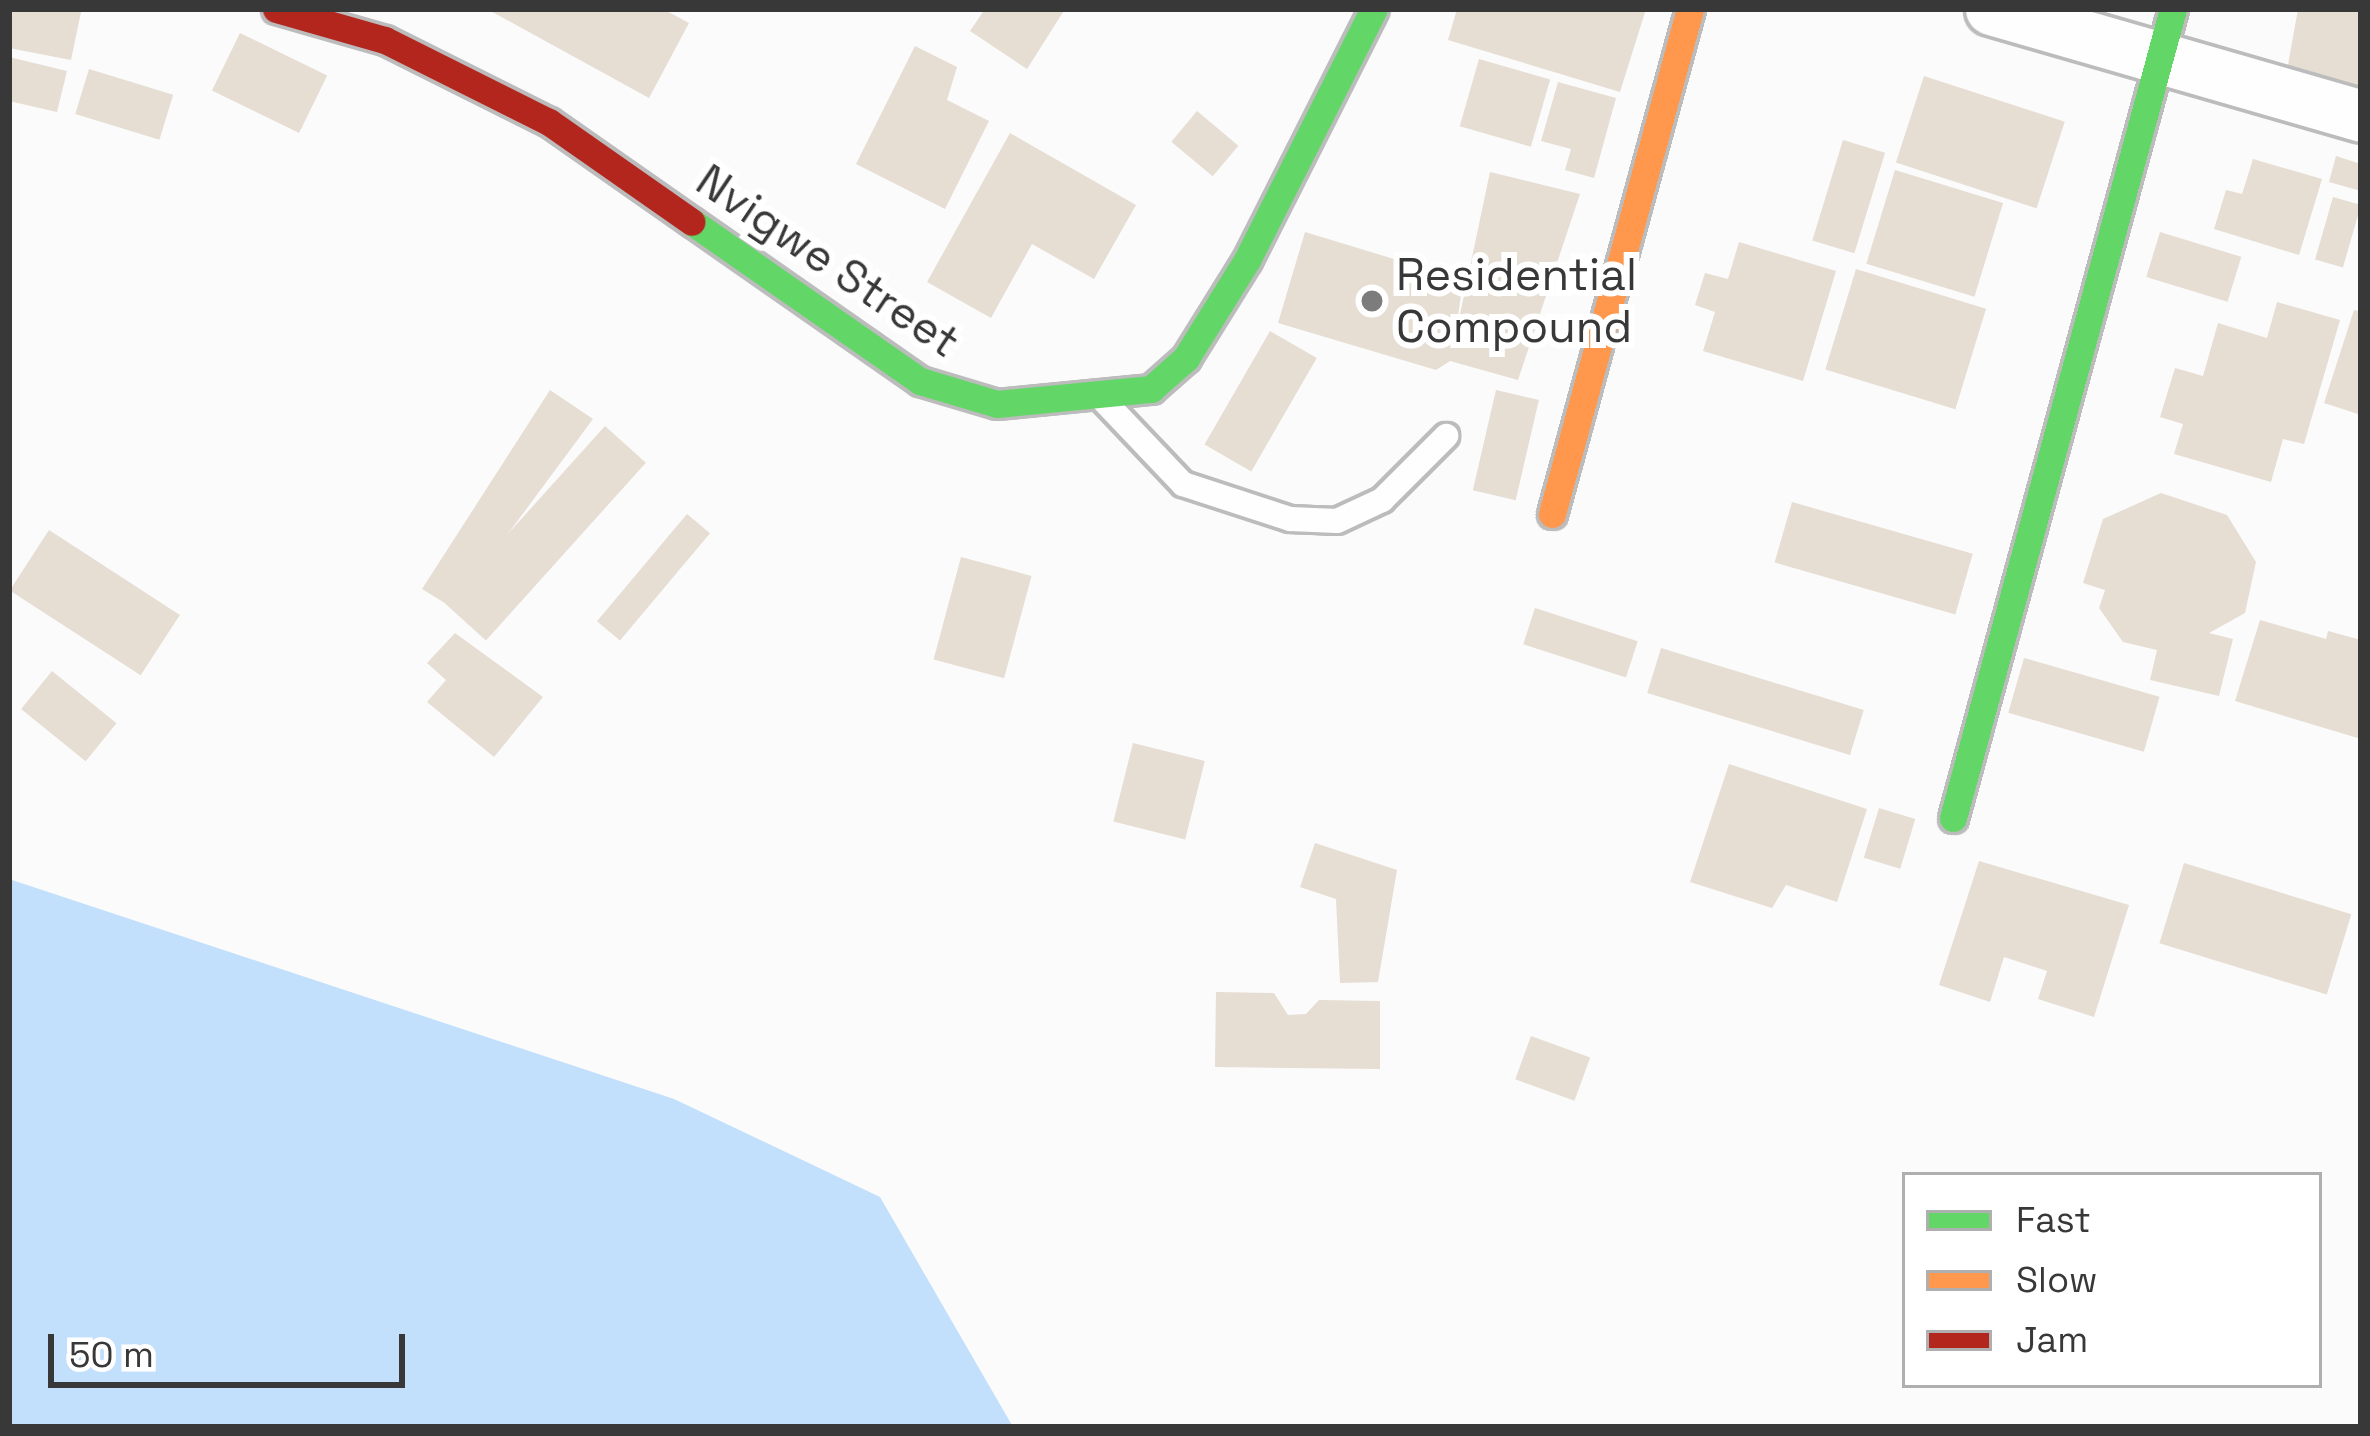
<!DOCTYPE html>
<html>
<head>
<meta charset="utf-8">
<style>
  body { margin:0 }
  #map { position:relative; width:2370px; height:1436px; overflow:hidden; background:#fbfbfc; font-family:"Space Grotesk",sans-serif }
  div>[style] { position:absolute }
  .water>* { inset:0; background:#c2e0fb }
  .building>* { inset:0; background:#e6ddd3; transform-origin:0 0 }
  .roads { filter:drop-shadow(3px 0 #bcbcbd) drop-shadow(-3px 0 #bcbcbd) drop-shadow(0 3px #bcbcbd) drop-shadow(0 -3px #bcbcbd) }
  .lane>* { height:24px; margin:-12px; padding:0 12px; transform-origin:12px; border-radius:12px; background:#fefeff }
  .street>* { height:51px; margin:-25.5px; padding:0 25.5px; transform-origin:25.5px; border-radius:25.5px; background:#fefeff }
  .fast>* { height:27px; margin:-13.5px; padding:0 13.5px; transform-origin:13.5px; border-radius:13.5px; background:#63d668 }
  .slow>* { height:27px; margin:-13.5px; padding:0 13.5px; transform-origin:13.5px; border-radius:13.5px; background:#ff974d }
  .jam>* { height:27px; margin:-13.5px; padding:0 13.5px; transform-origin:13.5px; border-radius:13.5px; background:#b3261e }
  .dots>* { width:33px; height:33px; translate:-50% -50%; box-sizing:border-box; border:6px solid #fff; border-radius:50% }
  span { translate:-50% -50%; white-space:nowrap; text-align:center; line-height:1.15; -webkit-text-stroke:12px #fff; paint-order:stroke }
  .street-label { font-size:45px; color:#383839 }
  .poi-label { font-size:45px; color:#383839 }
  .left { translate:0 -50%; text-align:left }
  .frame { position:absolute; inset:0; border:12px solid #383839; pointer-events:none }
  .legend { position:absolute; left:1902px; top:1172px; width:420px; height:216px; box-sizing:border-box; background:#fff; border:3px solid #afafb0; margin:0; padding:15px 21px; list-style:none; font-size:36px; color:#383839 }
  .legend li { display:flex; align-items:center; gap:24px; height:60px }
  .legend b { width:60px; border:3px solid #afafb0 }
  .scale { position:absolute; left:48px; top:1334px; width:357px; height:54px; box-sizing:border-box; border:6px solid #383839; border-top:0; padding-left:15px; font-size:36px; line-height:42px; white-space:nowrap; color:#383839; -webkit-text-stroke:9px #fff; paint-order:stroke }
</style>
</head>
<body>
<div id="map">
  <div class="water">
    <div style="clip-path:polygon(9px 879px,674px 1099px,880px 1197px,1013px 1427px,9px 1427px)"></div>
  </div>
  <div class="building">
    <div style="clip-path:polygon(9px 9px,81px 12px,71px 60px,9px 48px)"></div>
    <div style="clip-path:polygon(487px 9px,663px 9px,689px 23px,649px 98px)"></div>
    <div style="clip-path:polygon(985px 9px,1065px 9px,1027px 69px,970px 31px)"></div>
    <div style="clip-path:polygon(1457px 9px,1646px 9px,1620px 92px,1448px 40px)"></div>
    <div style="clip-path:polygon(2298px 9px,2361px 9px,2361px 109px,2286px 76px)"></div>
    <div style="left:240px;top:33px;width:97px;height:64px;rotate:26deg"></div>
    <div style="clip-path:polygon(915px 46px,957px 67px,947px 100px,989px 121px,945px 209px,856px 164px)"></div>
    <div style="clip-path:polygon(9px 57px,67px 71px,57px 112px,9px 101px)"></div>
    <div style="left:1479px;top:59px;width:74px;height:70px;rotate:16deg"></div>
    <div style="left:89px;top:69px;width:88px;height:47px;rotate:17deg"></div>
    <div style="left:1924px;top:76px;width:148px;height:91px;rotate:18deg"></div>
    <div style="clip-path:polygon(1558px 82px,1616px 98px,1594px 178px,1565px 170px,1571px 149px,1541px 141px)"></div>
    <div style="left:1197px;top:111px;width:54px;height:40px;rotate:40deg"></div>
    <div style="clip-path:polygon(1010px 133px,1136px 205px,1094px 279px,1032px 244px,991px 318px,927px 282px)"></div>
    <div style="left:1843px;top:140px;width:44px;height:105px;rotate:17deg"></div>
    <div style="clip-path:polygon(2336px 156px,2361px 164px,2361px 191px,2329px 182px)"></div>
    <div style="clip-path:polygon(2253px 159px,2322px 179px,2299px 255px,2214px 229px,2226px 190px,2242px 194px)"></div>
    <div style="left:1895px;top:170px;width:113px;height:98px;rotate:17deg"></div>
    <div style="clip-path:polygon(1490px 172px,1580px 194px,1518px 380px,1450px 361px,1436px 370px,1278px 323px,1305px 232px,1463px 280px,1455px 338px)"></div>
    <div style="left:2333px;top:197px;width:29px;height:65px;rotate:16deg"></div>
    <div style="left:2160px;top:232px;width:85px;height:47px;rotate:17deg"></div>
    <div style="clip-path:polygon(1739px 242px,1836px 271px,1803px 381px,1703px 351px,1715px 312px,1695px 305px,1705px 273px,1728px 279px)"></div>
    <div style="left:1856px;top:269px;width:136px;height:105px;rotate:17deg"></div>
    <div style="clip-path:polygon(2277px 302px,2340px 320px,2304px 444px,2283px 439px,2271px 482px,2174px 454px,2183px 424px,2160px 417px,2175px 368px,2203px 376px,2218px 323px,2267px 338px)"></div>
    <div style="clip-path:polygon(2354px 310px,2361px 312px,2361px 415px,2324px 403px)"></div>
    <div style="left:1270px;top:331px;width:54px;height:131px;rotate:30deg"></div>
    <div style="clip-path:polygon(550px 390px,593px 419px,453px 608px,422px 589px)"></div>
    <div style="left:1496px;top:390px;width:44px;height:103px;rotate:13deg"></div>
    <div style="left:605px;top:426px;width:55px;height:239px;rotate:42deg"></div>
    <div style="clip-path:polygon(2161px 493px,2227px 515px,2256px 562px,2245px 613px,2209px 633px,2233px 639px,2219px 696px,2150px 680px,2157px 650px,2123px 642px,2099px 608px,2105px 590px,2083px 583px,2103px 519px)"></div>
    <div style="left:1792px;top:502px;width:188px;height:63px;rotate:16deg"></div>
    <div style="left:687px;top:514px;width:30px;height:140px;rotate:40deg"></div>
    <div style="left:49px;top:530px;width:156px;height:72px;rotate:33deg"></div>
    <div style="left:961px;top:557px;width:73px;height:106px;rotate:15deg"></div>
    <div style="left:1535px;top:608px;width:108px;height:38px;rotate:18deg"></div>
    <div style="clip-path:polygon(2260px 620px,2326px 639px,2328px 631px,2361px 640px,2361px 739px,2235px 701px)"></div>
    <div style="clip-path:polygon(455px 633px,543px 697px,494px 757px,427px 702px,446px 680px,427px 663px)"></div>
    <div style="left:1661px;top:648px;width:212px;height:47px;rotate:17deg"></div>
    <div style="left:2024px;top:658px;width:141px;height:57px;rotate:16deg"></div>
    <div style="left:52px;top:671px;width:83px;height:49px;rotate:39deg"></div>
    <div style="left:1133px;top:743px;width:74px;height:81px;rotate:14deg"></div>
    <div style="clip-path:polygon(1729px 764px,1867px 809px,1837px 902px,1786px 885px,1772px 908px,1690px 882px)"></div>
    <div style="left:1879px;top:808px;width:38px;height:52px;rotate:17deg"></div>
    <div style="clip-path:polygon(1315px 843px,1397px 870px,1378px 982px,1340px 983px,1336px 899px,1300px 887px)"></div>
    <div style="clip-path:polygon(1979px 861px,2129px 905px,2094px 1017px,2038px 999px,2047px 971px,2004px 957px,1990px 1002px,1939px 985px)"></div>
    <div style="left:2184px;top:863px;width:175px;height:84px;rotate:17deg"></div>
    <div style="clip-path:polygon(1216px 992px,1274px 993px,1288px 1015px,1306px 1014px,1319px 1000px,1380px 1001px,1380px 1069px,1215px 1067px)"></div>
    <div style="left:1531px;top:1036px;width:63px;height:46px;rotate:20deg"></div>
  </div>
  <div class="roads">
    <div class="lane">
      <div style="left:1103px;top:400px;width:116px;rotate:46.4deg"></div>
      <div style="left:1183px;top:484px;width:113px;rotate:18.1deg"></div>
      <div style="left:1290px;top:519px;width:47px;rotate:2.4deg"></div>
      <div style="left:1337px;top:521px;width:50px;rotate:-25deg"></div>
      <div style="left:1382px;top:500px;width:91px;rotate:-45deg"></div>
    </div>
    <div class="street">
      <div style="left:1991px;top:9px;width:385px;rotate:16.1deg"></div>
    </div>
    <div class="fast">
      <div style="left:692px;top:222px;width:278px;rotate:34.9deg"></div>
      <div style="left:920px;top:381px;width:80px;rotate:16.6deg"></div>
      <div style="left:997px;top:404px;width:155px;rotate:-5.6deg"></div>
      <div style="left:1151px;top:389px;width:47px;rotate:-41.5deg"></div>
      <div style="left:1186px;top:358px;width:115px;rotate:-58.1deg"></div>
      <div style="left:1247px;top:260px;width:281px;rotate:-63.2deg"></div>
      <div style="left:1953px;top:818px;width:838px;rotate:-74.79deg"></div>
    </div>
    <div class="slow">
      <div style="left:1552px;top:514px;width:524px;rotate:-74.72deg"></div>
    </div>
    <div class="jam">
      <div style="left:276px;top:9px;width:113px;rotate:15.9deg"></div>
      <div style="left:385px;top:40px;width:183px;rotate:26.6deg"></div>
      <div style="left:549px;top:122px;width:174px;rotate:35deg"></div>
    </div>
  </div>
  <div class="dots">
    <div style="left:1372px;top:301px;background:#7c7c7d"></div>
  </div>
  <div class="street-label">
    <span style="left:828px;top:261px;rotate:34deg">Nvigwe Street</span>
  </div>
  <div class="poi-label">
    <span class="left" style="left:1396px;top:301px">Residential<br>Compound</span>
  </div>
  <div class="frame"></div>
  <ul class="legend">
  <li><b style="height:15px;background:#63d668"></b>Fast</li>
  <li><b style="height:15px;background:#ff974d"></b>Slow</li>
  <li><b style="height:15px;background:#b3261e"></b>Jam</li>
  </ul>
  <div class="scale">50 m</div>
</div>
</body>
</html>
